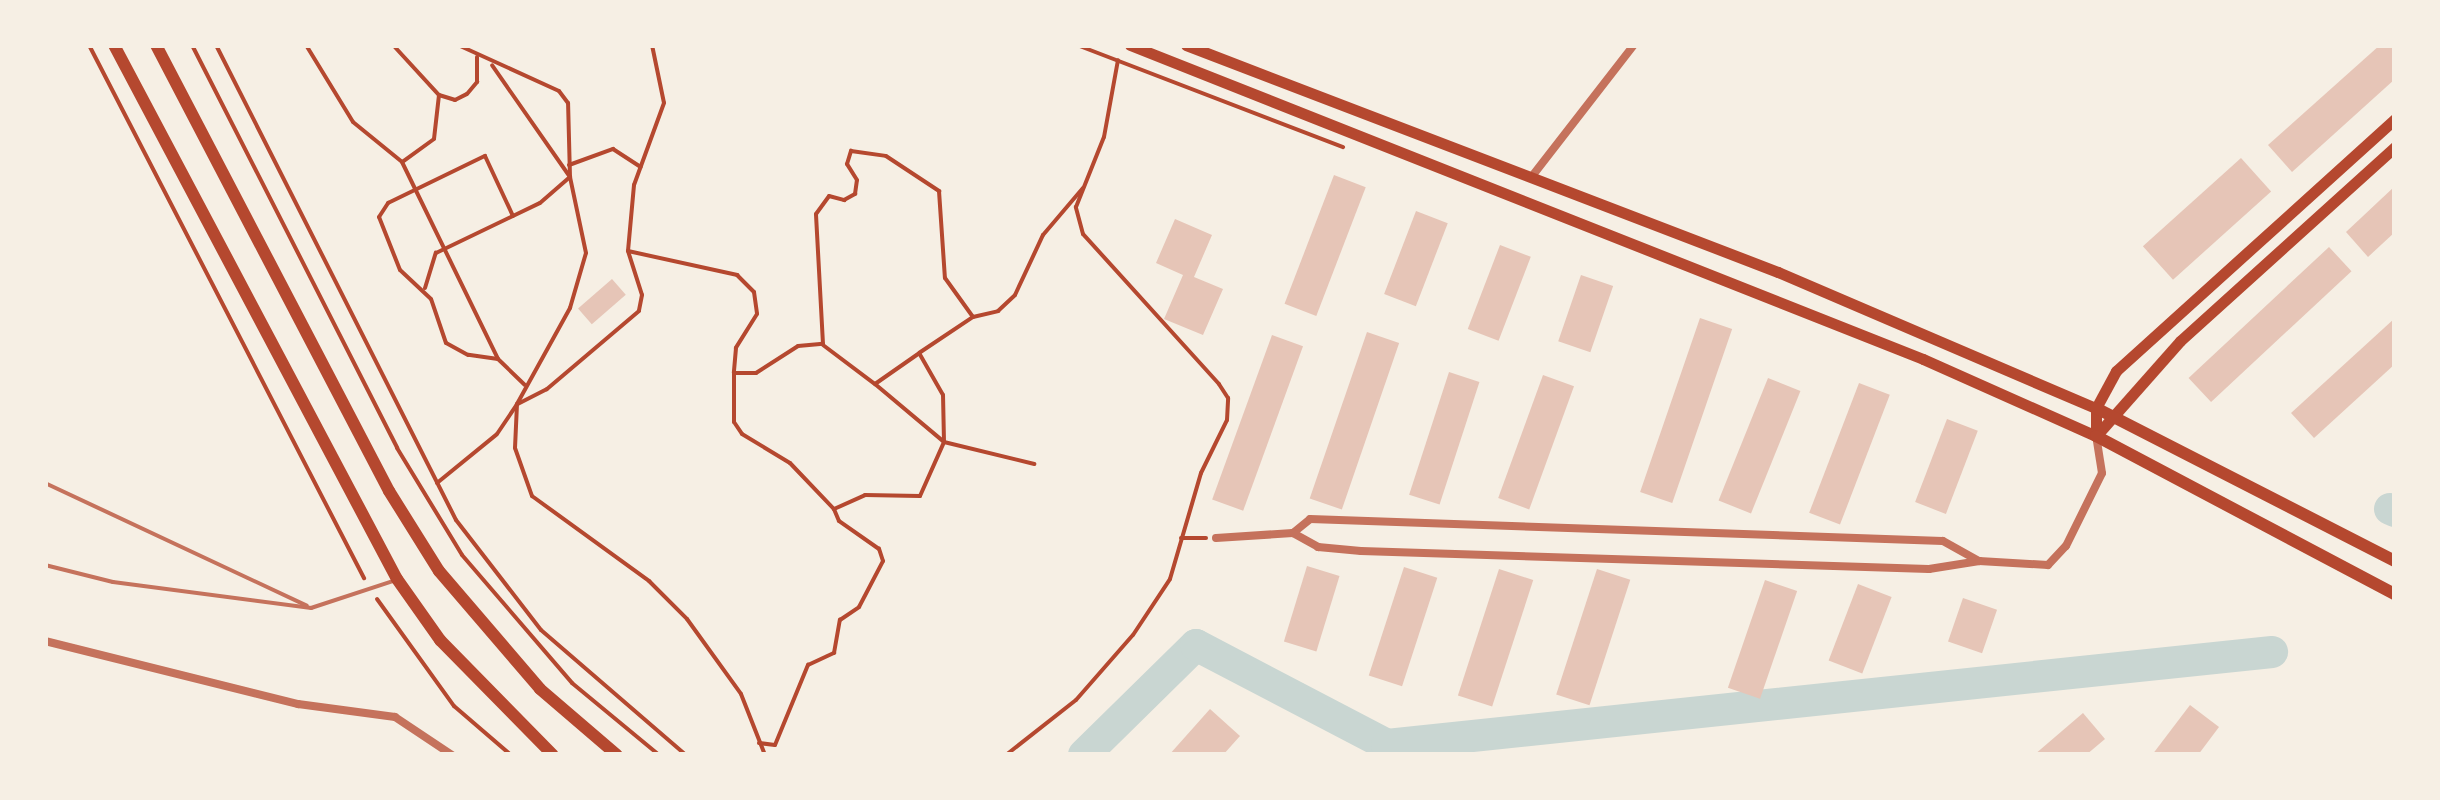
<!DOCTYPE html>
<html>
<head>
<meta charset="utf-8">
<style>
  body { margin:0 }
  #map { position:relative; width:2440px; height:800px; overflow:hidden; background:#f6efe4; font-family:"Fira Sans Condensed",sans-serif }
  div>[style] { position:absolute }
  .river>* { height:32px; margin:-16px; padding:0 16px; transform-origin:16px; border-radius:16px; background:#c9d6d2 }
  .building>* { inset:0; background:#e6c5b7; transform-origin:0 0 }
  .path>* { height:4px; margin:-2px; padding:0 2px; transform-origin:2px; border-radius:2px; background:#b5482f }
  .service>* { height:4px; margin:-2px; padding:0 2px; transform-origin:2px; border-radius:2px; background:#c5725c }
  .minor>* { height:8px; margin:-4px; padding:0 4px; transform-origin:4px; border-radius:4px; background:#c5725c }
  .secondary>* { height:11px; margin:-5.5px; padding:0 5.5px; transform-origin:5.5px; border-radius:5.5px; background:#b5482f }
  .primary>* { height:12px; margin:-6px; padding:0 6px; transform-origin:6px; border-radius:6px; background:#b5482f }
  span { translate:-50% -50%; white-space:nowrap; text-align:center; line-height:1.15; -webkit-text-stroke:8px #f6efe4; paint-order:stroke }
  .frame { position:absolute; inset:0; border:48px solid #f6efe4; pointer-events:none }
</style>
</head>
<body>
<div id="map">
  <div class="river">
    <div style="left:2390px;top:509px;width:5px;rotate:22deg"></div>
    <div style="left:1084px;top:755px;width:157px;rotate:-44.5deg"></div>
    <div style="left:1196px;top:645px;width:216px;rotate:27.6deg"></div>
    <div style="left:1387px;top:745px;width:890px;rotate:-6deg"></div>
  </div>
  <div class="building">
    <div style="clip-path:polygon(2380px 45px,2395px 45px,2395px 79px,2292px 172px,2268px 145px)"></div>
    <div style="left:2241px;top:158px;width:45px;height:132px;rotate:48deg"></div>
    <div style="left:1334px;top:175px;width:34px;height:138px;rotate:21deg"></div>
    <div style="clip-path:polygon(2395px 186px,2395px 232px,2368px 257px,2346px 232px)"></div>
    <div style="left:1416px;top:211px;width:34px;height:89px;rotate:21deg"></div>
    <div style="clip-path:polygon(1175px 219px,1212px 235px,1194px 277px,1223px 289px,1203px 335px,1164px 319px,1183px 275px,1156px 263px)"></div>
    <div style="left:1500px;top:245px;width:33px;height:90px;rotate:21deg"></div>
    <div style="left:2329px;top:247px;width:33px;height:192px;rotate:47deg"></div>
    <div style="left:1581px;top:275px;width:34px;height:70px;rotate:19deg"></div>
    <div style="left:612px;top:279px;width:21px;height:45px;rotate:49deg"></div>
    <div style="left:1700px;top:318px;width:34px;height:184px;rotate:19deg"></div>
    <div style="clip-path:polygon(2395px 318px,2395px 364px,2314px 438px,2291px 413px)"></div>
    <div style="left:1367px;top:332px;width:34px;height:176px;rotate:19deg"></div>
    <div style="left:1272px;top:335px;width:33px;height:175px;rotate:20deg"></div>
    <div style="left:1449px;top:372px;width:32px;height:129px;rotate:18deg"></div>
    <div style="left:1543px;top:375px;width:33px;height:131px;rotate:20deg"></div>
    <div style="left:1768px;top:378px;width:35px;height:132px;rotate:22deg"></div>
    <div style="left:1859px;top:383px;width:33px;height:139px;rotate:21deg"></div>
    <div style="left:1947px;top:419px;width:33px;height:89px;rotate:21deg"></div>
    <div style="left:1307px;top:566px;width:34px;height:79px;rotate:17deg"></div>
    <div style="left:1404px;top:567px;width:35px;height:114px;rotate:18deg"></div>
    <div style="left:1499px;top:569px;width:36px;height:133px;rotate:18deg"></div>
    <div style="left:1597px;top:569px;width:35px;height:132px;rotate:18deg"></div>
    <div style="left:1765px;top:580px;width:34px;height:114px;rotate:19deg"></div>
    <div style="left:1858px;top:584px;width:36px;height:82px;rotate:21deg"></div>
    <div style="left:1963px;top:598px;width:36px;height:46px;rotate:19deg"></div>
    <div style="clip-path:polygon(2190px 705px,2219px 727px,2198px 755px,2152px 755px)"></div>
    <div style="clip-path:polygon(1210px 709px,1240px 736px,1223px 755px,1169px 755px)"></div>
    <div style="clip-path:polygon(2083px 713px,2105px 739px,2086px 755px,2034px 755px)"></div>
  </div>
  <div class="path">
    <div style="left:89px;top:45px;width:600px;rotate:62.71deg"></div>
    <div style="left:192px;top:45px;width:452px;rotate:63deg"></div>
    <div style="left:397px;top:448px;width:125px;rotate:58.7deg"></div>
    <div style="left:462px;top:555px;width:169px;rotate:49.3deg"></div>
    <div style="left:572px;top:683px;width:113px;rotate:39.6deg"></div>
    <div style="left:216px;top:45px;width:532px;rotate:63.19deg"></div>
    <div style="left:456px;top:520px;width:139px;rotate:52.3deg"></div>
    <div style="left:541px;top:630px;width:191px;rotate:40.8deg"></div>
    <div style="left:306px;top:45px;width:90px;rotate:58.6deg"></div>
    <div style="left:353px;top:122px;width:63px;rotate:39.2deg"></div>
    <div style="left:402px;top:162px;width:219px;rotate:64deg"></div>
    <div style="left:498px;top:359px;width:37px;rotate:44deg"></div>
    <div style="left:393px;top:45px;width:68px;rotate:47.4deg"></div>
    <div style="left:439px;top:95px;width:44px;rotate:96.5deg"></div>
    <div style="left:434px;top:139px;width:39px;rotate:144deg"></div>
    <div style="left:652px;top:45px;width:59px;rotate:78.3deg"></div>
    <div style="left:664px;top:103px;width:87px;rotate:110.1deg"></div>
    <div style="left:634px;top:185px;width:66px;rotate:95.2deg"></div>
    <div style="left:628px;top:251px;width:46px;rotate:72.3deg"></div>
    <div style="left:642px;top:295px;width:16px;rotate:101deg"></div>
    <div style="left:639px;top:311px;width:121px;rotate:139.7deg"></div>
    <div style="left:547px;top:389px;width:34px;rotate:153deg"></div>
    <div style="left:517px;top:404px;width:44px;rotate:92.6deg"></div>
    <div style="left:515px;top:448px;width:51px;rotate:70.5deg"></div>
    <div style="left:532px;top:496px;width:145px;rotate:36deg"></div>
    <div style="left:649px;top:581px;width:54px;rotate:45deg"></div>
    <div style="left:687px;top:619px;width:92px;rotate:54.2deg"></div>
    <div style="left:741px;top:694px;width:66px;rotate:68.5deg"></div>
    <div style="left:1077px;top:45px;width:285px;rotate:21deg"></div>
    <div style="left:439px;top:95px;width:17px;rotate:17deg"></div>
    <div style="left:455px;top:100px;width:13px;rotate:-27deg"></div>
    <div style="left:467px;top:94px;width:16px;rotate:-50deg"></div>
    <div style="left:477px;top:82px;width:25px;rotate:-90deg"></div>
    <div style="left:569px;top:165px;width:47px;rotate:-20deg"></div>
    <div style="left:613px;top:149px;width:33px;rotate:33deg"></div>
    <div style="left:628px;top:251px;width:112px;rotate:12.4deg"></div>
    <div style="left:737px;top:275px;width:24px;rotate:45deg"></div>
    <div style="left:754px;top:292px;width:22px;rotate:82deg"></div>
    <div style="left:757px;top:314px;width:40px;rotate:122deg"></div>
    <div style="left:736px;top:348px;width:25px;rotate:95deg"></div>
    <div style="left:734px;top:373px;width:22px"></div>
    <div style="left:756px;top:373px;width:50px;rotate:-32.7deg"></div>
    <div style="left:798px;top:346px;width:25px;rotate:-5deg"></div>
    <div style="left:823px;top:344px;width:130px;rotate:-93.1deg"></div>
    <div style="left:816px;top:214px;width:22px;rotate:-54deg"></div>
    <div style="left:829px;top:196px;width:16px;rotate:15deg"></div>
    <div style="left:844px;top:200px;width:13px;rotate:-29deg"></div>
    <div style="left:855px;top:194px;width:14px;rotate:-82deg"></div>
    <div style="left:857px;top:180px;width:19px;rotate:-122deg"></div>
    <div style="left:847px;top:164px;width:14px;rotate:-73deg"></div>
    <div style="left:851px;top:151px;width:35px;rotate:8deg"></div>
    <div style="left:886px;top:156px;width:64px;rotate:33.4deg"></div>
    <div style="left:939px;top:191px;width:87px;rotate:86.1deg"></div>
    <div style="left:945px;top:278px;width:48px;rotate:54.3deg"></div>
    <div style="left:973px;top:317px;width:26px;rotate:-13deg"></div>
    <div style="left:998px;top:311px;width:23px;rotate:-43deg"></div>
    <div style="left:1015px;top:295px;width:66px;rotate:-65deg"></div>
    <div style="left:1043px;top:235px;width:62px;rotate:-49.6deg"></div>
    <div style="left:425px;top:288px;width:37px;rotate:-73deg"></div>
    <div style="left:436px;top:253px;width:115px;rotate:-25.7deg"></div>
    <div style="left:540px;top:203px;width:40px;rotate:-41deg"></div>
    <div style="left:570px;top:177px;width:136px;rotate:-124.9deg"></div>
    <div style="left:823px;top:345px;width:65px;rotate:36.9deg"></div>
    <div style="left:918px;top:354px;width:52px;rotate:145.1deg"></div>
    <div style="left:875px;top:384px;width:90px;rotate:40deg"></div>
    <div style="left:944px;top:442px;width:93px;rotate:13.7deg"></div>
    <div style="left:498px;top:359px;width:30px;rotate:-172deg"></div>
    <div style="left:468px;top:355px;width:25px;rotate:-151deg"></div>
    <div style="left:446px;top:343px;width:46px;rotate:-108.8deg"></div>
    <div style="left:431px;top:299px;width:42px;rotate:-136.9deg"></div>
    <div style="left:400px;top:270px;width:57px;rotate:-111.6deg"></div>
    <div style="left:379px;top:217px;width:17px;rotate:-57deg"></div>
    <div style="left:388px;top:203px;width:108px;rotate:-25.9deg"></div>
    <div style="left:485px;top:156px;width:66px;rotate:65deg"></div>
    <div style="left:734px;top:373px;width:49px;rotate:90deg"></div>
    <div style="left:734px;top:422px;width:14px;rotate:56deg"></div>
    <div style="left:742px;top:434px;width:56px;rotate:31.1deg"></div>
    <div style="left:790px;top:463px;width:64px;rotate:46.3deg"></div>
    <div style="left:437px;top:483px;width:77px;rotate:-39.2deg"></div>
    <div style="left:497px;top:434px;width:36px;rotate:-56deg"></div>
    <div style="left:517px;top:404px;width:110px;rotate:-61.1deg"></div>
    <div style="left:570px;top:308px;width:57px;rotate:-73.8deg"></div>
    <div style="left:586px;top:253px;width:78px;rotate:-101.9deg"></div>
    <div style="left:570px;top:177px;width:74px;rotate:-91.5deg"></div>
    <div style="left:568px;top:103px;width:15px;rotate:-127deg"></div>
    <div style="left:559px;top:91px;width:111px;rotate:-155.5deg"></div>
    <div style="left:1181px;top:538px;width:25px"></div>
    <div style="left:377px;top:599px;width:132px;rotate:54.3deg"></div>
    <div style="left:454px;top:706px;width:75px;rotate:40.7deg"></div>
    <div style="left:759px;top:743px;width:16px;rotate:7deg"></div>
    <div style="left:775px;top:745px;width:87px;rotate:-67.6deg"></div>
    <div style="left:808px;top:665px;width:29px;rotate:-25deg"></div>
    <div style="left:834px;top:653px;width:34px;rotate:-80deg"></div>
    <div style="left:840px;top:620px;width:23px;rotate:-34deg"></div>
    <div style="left:859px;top:607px;width:52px;rotate:-62.4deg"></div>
    <div style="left:883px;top:561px;width:13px;rotate:-108deg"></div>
    <div style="left:879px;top:549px;width:49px;rotate:-145deg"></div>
    <div style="left:839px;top:521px;width:13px;rotate:-113deg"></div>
    <div style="left:834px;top:509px;width:34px;rotate:-24deg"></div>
    <div style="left:865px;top:495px;width:55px;rotate:1deg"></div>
    <div style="left:920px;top:496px;width:59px;rotate:-66deg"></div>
    <div style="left:944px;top:442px;width:47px;rotate:-91.2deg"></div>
    <div style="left:943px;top:395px;width:48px;rotate:-119.7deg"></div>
    <div style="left:919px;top:353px;width:65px;rotate:-33.7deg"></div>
    <div style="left:1006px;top:755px;width:89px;rotate:-38.2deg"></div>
    <div style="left:1076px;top:700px;width:86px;rotate:-48.8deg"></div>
    <div style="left:1133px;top:635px;width:67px;rotate:-56.5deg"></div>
    <div style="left:1170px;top:579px;width:110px;rotate:-73.7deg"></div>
    <div style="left:1201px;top:473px;width:59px;rotate:-63.9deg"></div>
    <div style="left:1227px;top:420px;width:22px;rotate:-87deg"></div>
    <div style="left:1228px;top:398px;width:17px;rotate:-123deg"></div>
    <div style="left:1219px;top:384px;width:202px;rotate:-132.2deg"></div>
    <div style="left:1083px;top:234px;width:28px;rotate:-105deg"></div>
    <div style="left:1076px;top:207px;width:75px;rotate:-68.2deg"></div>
    <div style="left:1104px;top:137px;width:78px;rotate:-79.7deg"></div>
  </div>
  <div class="service">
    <div style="left:45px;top:483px;width:289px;rotate:25.1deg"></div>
    <div style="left:45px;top:565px;width:70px;rotate:14deg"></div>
    <div style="left:113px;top:582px;width:200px;rotate:7.5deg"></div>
    <div style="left:311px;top:608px;width:86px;rotate:-18.2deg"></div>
  </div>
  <div class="minor">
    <div style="left:1533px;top:175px;width:165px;rotate:-52.2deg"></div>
    <div style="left:1293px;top:533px;width:22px;rotate:-39deg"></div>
    <div style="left:1310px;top:519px;width:633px;rotate:1.99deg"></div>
    <div style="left:1943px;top:541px;width:41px;rotate:29.1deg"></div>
    <div style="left:1216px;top:538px;width:77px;rotate:-3.7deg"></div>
    <div style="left:1293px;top:533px;width:29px;rotate:29deg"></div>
    <div style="left:1318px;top:547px;width:43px;rotate:5.3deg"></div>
    <div style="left:1361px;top:551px;width:568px;rotate:1.82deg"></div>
    <div style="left:1929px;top:569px;width:51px;rotate:-9.1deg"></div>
    <div style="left:1979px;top:561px;width:69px;rotate:3.3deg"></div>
    <div style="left:2048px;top:565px;width:26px;rotate:-47deg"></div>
    <div style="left:2066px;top:546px;width:81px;rotate:-63.7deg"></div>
    <div style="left:2102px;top:473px;width:37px;rotate:-99deg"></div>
    <div style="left:45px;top:641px;width:261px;rotate:14deg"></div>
    <div style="left:298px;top:704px;width:98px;rotate:7.6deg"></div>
    <div style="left:395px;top:717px;width:69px;rotate:33.7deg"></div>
  </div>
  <div class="secondary">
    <div style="left:1130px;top:45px;width:853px;rotate:21.6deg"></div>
    <div style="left:1923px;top:359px;width:189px;rotate:24deg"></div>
    <div style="left:1186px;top:45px;width:634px;rotate:20.98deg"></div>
    <div style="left:1778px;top:272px;width:346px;rotate:23.2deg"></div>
    <div style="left:2096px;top:436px;width:28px;rotate:-90deg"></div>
    <div style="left:2096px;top:408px;width:42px;rotate:-61.6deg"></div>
    <div style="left:2116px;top:371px;width:376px;rotate:-42.1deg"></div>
    <div style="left:2096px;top:436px;width:127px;rotate:-48.5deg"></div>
    <div style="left:2180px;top:341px;width:290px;rotate:-42.1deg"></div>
  </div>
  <div class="primary">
    <div style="left:114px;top:45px;width:604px;rotate:62.08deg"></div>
    <div style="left:397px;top:579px;width:75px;rotate:54.8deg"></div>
    <div style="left:440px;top:640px;width:161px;rotate:45.5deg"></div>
    <div style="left:156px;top:45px;width:503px;rotate:62.42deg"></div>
    <div style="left:389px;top:491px;width:94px;rotate:58deg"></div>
    <div style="left:439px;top:571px;width:155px;rotate:49.4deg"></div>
    <div style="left:540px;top:689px;width:101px;rotate:40.6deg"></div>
    <div style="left:2096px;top:408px;width:336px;rotate:27.1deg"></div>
    <div style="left:2096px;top:436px;width:338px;rotate:27.9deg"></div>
  </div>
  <div class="frame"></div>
</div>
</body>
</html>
